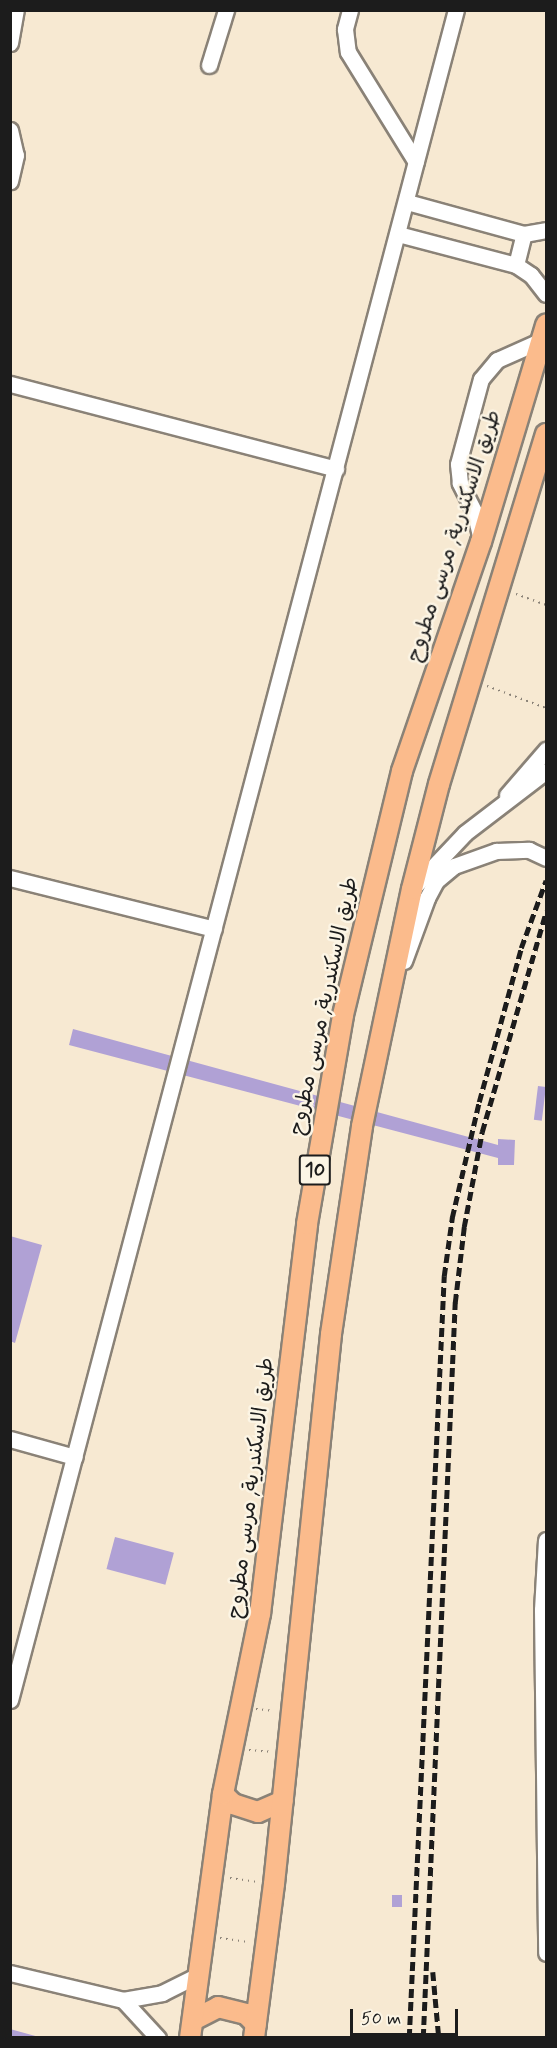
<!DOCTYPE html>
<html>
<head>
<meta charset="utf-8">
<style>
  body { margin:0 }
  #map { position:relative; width:557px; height:2048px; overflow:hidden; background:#f7e9d2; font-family:Mynerve,"Playpen Sans Arabic",sans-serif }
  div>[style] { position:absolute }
  .building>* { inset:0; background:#b0a1d5; transform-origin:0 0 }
  .path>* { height:2px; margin-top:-1px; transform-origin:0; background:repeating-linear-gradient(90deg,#8a8277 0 1.5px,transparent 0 6px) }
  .roads { filter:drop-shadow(2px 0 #8a8277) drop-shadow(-2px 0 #8a8277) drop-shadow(0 2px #8a8277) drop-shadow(0 -2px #8a8277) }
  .minor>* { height:15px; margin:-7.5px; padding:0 7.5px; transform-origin:7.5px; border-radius:7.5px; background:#fff }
  .major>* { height:20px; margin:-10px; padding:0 10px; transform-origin:10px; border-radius:10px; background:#fbbb8c }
  .rail>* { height:4.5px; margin-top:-2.25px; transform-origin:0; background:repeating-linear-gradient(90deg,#1c1c1c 0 9px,transparent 0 13.5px) }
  span { translate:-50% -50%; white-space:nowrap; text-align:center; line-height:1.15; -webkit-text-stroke:5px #fcf5e5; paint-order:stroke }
  .shield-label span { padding:2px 4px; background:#fcf5e5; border:2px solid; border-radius:4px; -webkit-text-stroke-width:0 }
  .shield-label { font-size:20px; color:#1c1c1c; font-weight:700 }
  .street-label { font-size:21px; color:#1c1c1c }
  .frame { position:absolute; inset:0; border:12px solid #1c1c1c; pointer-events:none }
  .scale { position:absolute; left:350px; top:2009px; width:108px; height:27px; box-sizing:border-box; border:3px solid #1c1c1c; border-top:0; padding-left:8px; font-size:18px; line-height:21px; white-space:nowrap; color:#1c1c1c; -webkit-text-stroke:4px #fcf5e5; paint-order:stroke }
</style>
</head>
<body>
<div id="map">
  <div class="building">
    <div style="clip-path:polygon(73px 1029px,498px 1145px,498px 1139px,515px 1140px,514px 1165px,498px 1165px,498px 1158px,69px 1045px)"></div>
    <div style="left:538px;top:1086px;width:8px;height:34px;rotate:7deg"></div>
    <div style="clip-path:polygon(10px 1236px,42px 1245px,15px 1343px,10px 1341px)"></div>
    <div style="left:115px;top:1537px;width:61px;height:33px;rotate:15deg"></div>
    <div style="left:392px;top:1895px;width:10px;height:12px"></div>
    <div style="clip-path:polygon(10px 2029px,39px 2037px,39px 2038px,10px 2038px)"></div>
  </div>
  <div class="path">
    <div style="left:516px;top:594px;width:32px;rotate:20deg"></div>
    <div style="left:487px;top:686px;width:63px;rotate:20.4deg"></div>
    <div style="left:256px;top:1709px;width:18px;rotate:6deg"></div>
    <div style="left:249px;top:1750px;width:21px;rotate:5deg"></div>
    <div style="left:230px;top:1878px;width:27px;rotate:8deg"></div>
    <div style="left:220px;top:1938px;width:30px;rotate:8deg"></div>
  </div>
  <div class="roads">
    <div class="minor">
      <div style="left:350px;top:10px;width:20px;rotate:105deg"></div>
      <div style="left:345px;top:29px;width:23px;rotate:83deg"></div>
      <div style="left:348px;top:52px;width:129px;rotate:58.3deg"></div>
      <div style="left:10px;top:43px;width:34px;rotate:-80deg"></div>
      <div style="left:209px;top:65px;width:58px;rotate:-72.8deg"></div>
      <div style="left:10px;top:130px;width:26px;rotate:77deg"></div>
      <div style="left:16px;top:155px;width:27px;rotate:103deg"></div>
      <div style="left:407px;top:202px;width:121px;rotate:15.3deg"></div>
      <div style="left:524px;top:234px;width:22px;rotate:-10deg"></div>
      <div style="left:398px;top:234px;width:122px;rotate:14.7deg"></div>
      <div style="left:516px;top:265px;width:18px;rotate:34deg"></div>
      <div style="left:531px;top:275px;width:24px;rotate:52deg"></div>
      <div style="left:516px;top:265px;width:32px;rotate:-76deg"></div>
      <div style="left:10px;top:384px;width:337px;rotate:14.6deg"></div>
      <div style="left:481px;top:540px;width:28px;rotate:-103deg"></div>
      <div style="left:475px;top:513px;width:34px;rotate:-117deg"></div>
      <div style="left:460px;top:483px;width:19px;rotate:-96deg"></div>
      <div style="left:458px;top:464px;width:88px;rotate:-74.9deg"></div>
      <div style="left:481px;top:379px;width:25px;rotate:-50deg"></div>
      <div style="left:497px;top:360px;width:49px;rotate:-24deg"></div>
      <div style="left:507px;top:795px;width:60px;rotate:-49.1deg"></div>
      <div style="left:10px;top:878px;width:210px;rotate:14deg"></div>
      <div style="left:414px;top:887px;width:74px;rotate:-46.6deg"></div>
      <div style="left:465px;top:833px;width:102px;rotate:-37.4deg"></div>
      <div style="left:404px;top:961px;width:67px;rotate:-69.9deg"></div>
      <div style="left:427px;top:898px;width:19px;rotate:-62deg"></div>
      <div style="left:436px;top:881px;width:23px;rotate:-40deg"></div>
      <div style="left:454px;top:866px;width:45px;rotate:-19.7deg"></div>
      <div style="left:496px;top:851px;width:33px;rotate:-2deg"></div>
      <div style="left:529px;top:850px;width:19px;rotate:25deg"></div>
      <div style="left:10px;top:1439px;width:67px;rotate:15.5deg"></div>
      <div style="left:546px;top:1540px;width:70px;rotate:93.3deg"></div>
      <div style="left:542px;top:1610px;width:343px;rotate:89.3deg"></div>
      <div style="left:10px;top:1700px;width:1748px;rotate:-75.22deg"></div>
      <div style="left:10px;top:1973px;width:116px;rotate:13.4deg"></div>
      <div style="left:123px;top:2000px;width:40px;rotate:-10deg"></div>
      <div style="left:162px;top:1993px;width:40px;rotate:-26.6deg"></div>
      <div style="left:123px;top:2000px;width:52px;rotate:47.4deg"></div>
    </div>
    <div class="major">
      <div style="left:223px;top:1794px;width:14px;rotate:45deg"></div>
      <div style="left:233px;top:1804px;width:26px;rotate:18deg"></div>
      <div style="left:258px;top:1812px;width:27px;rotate:-24deg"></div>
      <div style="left:193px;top:2020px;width:28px;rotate:-27deg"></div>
      <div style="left:218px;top:2007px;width:29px;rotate:14deg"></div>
      <div style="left:246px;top:2014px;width:14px;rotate:45deg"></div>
      <div style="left:190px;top:2038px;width:246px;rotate:-82.3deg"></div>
      <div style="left:223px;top:1794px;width:184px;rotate:-78.4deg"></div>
      <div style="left:260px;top:1614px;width:393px;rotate:-83.1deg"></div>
      <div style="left:307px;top:1224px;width:212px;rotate:-80.2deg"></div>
      <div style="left:343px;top:1015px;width:251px;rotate:-76.4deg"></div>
      <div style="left:402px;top:771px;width:242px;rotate:-71deg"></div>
      <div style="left:481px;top:542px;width:227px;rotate:-73.3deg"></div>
      <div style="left:254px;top:2038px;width:155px;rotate:-82.6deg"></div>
      <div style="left:274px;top:1884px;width:553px;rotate:-84.08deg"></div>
      <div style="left:331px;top:1334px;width:210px;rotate:-81.5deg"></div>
      <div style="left:362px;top:1126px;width:242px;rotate:-78.1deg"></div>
      <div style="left:412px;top:889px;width:108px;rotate:-75.6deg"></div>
      <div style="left:439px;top:784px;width:366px;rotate:-73deg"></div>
    </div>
  </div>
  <div class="rail">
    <div style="left:433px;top:1972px;width:66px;rotate:84.8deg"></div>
    <div style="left:409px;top:2038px;width:763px;rotate:-87.37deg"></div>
    <div style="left:444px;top:1276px;width:59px;rotate:-82.1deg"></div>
    <div style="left:452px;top:1218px;width:119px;rotate:-76.9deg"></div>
    <div style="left:479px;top:1102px;width:160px;rotate:-74.7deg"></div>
    <div style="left:521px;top:948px;width:72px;rotate:-69.8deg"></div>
    <div style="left:423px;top:2038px;width:736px;rotate:-87.51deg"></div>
    <div style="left:455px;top:1303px;width:77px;rotate:-83.2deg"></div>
    <div style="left:464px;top:1227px;width:97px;rotate:-79.3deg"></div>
    <div style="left:482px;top:1132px;width:230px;rotate:-73.8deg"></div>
  </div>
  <div class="shield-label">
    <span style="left:315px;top:1170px">10</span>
  </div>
  <div class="street-label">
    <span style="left:454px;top:536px;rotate:-72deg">طريق الاسكندرية, مرسى مطروح</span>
    <span style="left:324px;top:1006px;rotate:-78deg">طريق الاسكندرية, مرسى مطروح</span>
    <span style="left:251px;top:1488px;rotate:-83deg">طريق الاسكندرية, مرسى مطروح</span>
  </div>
  <div class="frame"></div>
  <div class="scale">50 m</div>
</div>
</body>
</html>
